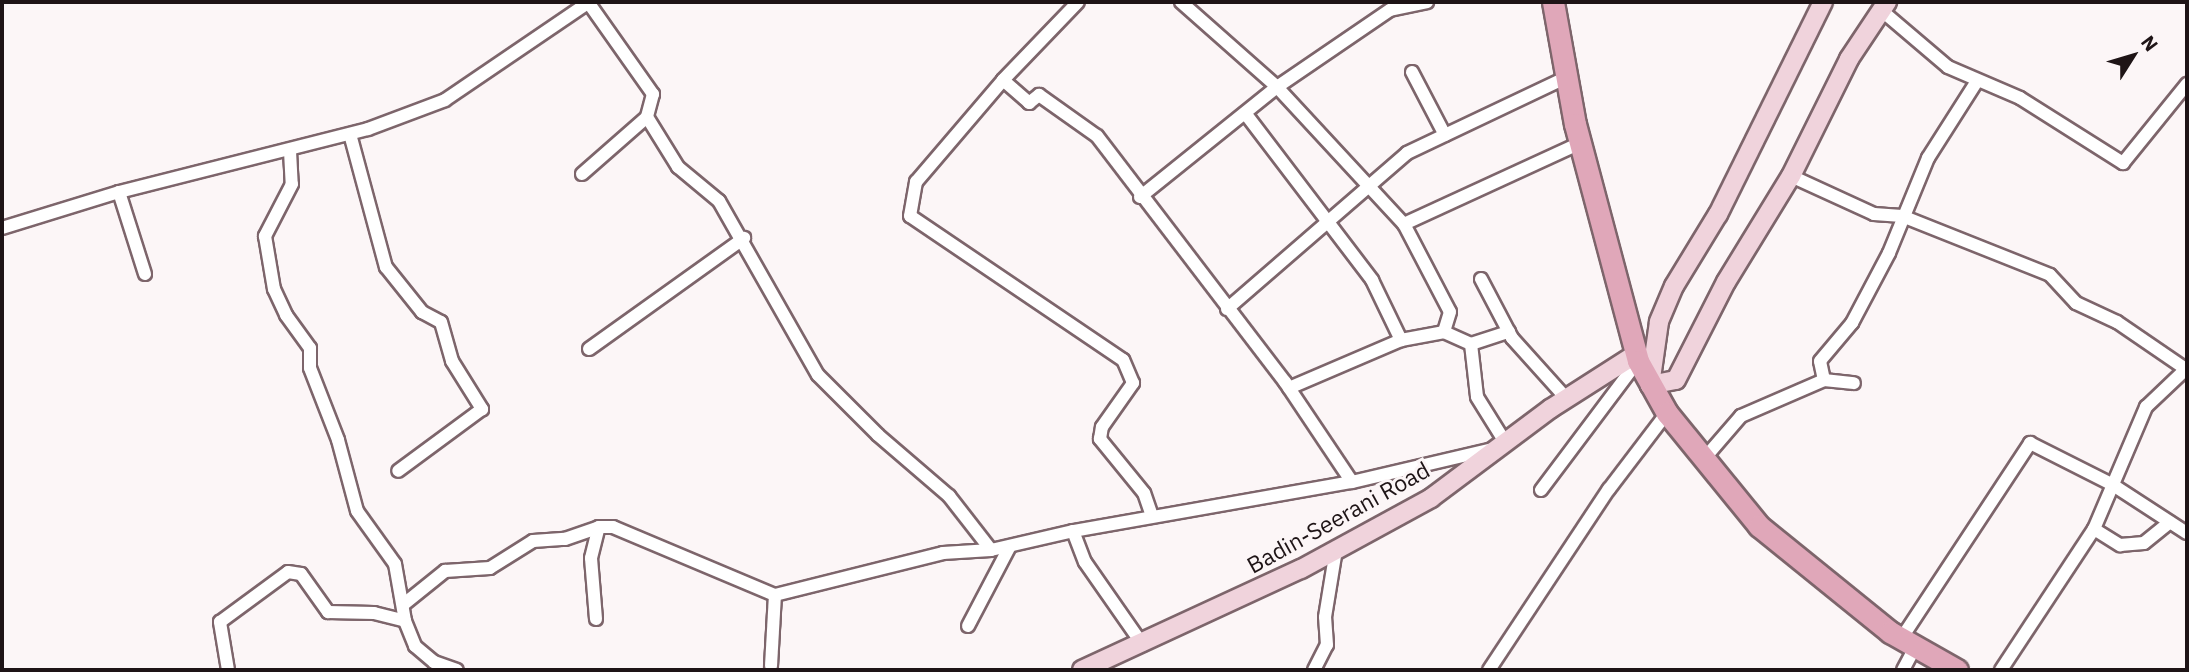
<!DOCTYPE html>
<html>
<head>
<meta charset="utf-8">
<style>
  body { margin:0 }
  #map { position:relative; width:2189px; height:672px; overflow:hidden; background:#fcf6f7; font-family:"IBM Plex Sans",sans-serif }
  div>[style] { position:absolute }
  .roads { filter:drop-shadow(2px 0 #7d656b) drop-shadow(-2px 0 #7d656b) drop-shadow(0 2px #7d656b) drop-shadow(0 -2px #7d656b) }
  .street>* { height:12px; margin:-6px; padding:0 6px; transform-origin:6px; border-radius:6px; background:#fff }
  .secondary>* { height:18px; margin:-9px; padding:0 9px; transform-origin:9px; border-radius:9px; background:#f0d3dc }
  .primary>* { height:21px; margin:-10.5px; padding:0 10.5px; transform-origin:10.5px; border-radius:10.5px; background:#e0a7b9 }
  span { translate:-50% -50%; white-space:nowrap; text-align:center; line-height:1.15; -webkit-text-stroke:6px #fcf6f7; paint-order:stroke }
  .street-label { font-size:23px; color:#1e1416 }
  .frame { position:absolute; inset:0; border:4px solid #1e1416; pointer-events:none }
  .north { position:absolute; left:2098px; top:21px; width:70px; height:70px; -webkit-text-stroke:5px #fcf6f7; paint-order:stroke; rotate:53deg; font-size:19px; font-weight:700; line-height:28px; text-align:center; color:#1e1416 }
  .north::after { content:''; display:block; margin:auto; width:24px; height:32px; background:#1e1416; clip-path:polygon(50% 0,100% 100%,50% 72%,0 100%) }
</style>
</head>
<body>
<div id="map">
  <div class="roads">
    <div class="street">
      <div style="left:588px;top:2px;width:113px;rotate:54.8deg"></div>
      <div style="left:653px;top:94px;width:24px;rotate:105deg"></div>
      <div style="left:647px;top:117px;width:59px;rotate:58.2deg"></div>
      <div style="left:678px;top:167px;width:53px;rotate:39.7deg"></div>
      <div style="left:719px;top:201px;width:200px;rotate:60.4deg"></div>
      <div style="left:818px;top:375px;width:85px;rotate:45deg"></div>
      <div style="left:878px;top:435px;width:94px;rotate:40.7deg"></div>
      <div style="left:949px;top:496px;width:68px;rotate:52.1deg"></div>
      <div style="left:1181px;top:2px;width:128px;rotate:41.5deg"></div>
      <div style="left:1277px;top:87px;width:187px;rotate:47.2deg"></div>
      <div style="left:1404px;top:224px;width:99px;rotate:62.4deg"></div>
      <div style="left:1450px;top:312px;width:21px;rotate:107deg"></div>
      <div style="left:1881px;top:10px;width:88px;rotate:40.4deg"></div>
      <div style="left:1948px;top:67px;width:78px;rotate:23.3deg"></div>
      <div style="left:2020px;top:98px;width:122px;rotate:32.3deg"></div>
      <div style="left:2123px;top:163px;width:102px;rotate:-51deg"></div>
      <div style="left:1412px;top:72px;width:71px;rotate:62.4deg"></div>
      <div style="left:1003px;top:80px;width:108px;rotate:-46.1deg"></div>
      <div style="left:1245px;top:113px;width:210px;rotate:52.7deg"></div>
      <div style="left:1372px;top:280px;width:67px;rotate:64.2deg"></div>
      <div style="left:350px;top:134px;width:138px;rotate:74.9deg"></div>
      <div style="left:386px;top:267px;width:58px;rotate:51.3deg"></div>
      <div style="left:422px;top:312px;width:21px;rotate:28deg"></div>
      <div style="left:441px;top:322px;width:41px;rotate:74.2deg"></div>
      <div style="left:452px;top:361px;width:57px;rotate:58deg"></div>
      <div style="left:482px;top:409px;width:104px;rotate:143.6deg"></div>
      <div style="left:290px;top:151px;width:33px;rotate:87deg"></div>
      <div style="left:292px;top:184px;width:59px;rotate:117.4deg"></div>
      <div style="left:265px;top:236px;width:54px;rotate:80.4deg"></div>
      <div style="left:274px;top:289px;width:29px;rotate:65deg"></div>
      <div style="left:286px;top:315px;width:41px;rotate:54deg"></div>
      <div style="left:310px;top:348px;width:20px;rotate:90deg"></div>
      <div style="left:310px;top:368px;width:77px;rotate:68.7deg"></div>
      <div style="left:338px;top:440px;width:73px;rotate:75deg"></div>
      <div style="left:357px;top:511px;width:65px;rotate:54.4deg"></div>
      <div style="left:395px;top:564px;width:58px;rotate:80deg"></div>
      <div style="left:405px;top:621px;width:27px;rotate:68deg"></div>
      <div style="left:415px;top:646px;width:25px;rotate:40deg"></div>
      <div style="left:434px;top:662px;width:24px;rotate:19deg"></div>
      <div style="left:582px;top:174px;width:86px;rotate:-41.2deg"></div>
      <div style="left:1791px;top:176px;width:91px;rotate:24.6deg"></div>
      <div style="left:1874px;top:214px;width:28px;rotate:4deg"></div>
      <div style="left:1902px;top:216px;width:159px;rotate:21.7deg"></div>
      <div style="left:2050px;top:275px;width:38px;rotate:47deg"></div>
      <div style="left:2076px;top:303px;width:45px;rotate:24.9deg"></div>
      <div style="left:2117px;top:322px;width:85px;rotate:34.4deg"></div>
      <div style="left:119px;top:192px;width:86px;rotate:72.4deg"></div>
      <div style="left:1140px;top:197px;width:176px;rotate:-38.8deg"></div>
      <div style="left:1277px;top:87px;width:137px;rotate:-34.3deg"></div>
      <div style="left:1390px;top:10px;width:38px;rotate:-12deg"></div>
      <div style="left:1404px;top:224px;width:194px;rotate:-24.7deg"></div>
      <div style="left:2px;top:228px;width:122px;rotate:-17.1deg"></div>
      <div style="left:119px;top:192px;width:257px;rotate:-14.2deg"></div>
      <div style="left:368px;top:129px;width:82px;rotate:-20.6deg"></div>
      <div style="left:445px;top:100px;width:174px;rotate:-34.2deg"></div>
      <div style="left:1481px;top:279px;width:67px;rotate:62.3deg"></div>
      <div style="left:1512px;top:338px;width:81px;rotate:48deg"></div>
      <div style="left:1227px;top:309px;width:238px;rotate:-40.9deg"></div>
      <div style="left:1407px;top:153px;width:177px;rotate:-25.4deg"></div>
      <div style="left:1471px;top:344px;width:53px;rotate:83.5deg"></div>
      <div style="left:1477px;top:397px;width:53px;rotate:58.1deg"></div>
      <div style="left:589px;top:349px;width:191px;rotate:-35.6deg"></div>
      <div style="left:1824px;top:380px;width:19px;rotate:-102deg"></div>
      <div style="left:1820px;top:361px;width:50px;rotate:-49.9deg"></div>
      <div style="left:1852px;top:323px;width:79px;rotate:-62.1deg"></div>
      <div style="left:1889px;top:253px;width:103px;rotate:-67.7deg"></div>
      <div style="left:1928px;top:158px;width:91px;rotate:-57.5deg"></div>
      <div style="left:1289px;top:388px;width:122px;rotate:-23.2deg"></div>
      <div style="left:1401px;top:340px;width:44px;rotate:-10.5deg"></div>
      <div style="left:1444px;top:332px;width:30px;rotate:24deg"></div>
      <div style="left:1471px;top:344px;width:40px;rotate:-18deg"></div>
      <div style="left:1703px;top:460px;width:58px;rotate:-49.2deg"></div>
      <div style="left:1741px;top:416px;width:90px;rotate:-23.4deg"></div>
      <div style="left:1824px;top:380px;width:30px;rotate:6deg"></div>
      <div style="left:1541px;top:490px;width:161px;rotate:-53.1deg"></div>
      <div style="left:1152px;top:516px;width:24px;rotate:-109deg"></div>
      <div style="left:1144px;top:493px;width:70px;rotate:-129.2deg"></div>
      <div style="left:1100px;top:439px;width:12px;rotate:-81deg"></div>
      <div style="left:1102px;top:427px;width:54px;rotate:-54.8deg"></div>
      <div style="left:1133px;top:383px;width:25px;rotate:-113deg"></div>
      <div style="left:1123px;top:360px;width:257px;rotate:-145.9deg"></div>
      <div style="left:910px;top:216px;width:35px;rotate:-80deg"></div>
      <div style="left:916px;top:182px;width:134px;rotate:-49.5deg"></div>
      <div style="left:1003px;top:80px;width:35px;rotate:41deg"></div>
      <div style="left:1029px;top:103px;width:13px;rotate:-39deg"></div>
      <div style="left:1039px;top:95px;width:71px;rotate:35.3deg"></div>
      <div style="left:1097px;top:136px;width:310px;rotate:52.6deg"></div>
      <div style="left:1285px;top:382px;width:120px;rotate:56.2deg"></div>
      <div style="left:2094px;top:529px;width:31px;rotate:32deg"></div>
      <div style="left:2120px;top:545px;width:24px;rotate:-5deg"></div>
      <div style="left:2144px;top:543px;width:33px;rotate:-39deg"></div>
      <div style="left:1073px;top:531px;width:33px;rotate:69deg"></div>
      <div style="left:1085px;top:562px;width:101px;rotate:55.1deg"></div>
      <div style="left:404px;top:604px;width:53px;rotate:-38.8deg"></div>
      <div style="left:445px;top:571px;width:45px;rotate:-3.8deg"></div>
      <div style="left:490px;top:568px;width:51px;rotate:-32.1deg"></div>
      <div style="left:533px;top:541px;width:32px;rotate:-4deg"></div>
      <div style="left:565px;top:539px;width:36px;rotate:-19deg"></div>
      <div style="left:599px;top:527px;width:14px"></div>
      <div style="left:613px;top:527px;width:176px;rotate:22.8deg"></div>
      <div style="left:775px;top:595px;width:173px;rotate:-14deg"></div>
      <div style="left:943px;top:553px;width:48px;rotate:-3.6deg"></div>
      <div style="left:991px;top:550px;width:84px;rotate:-13deg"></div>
      <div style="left:1073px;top:531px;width:283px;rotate:-10deg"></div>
      <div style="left:1352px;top:482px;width:145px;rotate:-13.2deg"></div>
      <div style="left:596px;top:619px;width:61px;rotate:-94.7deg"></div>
      <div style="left:591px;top:558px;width:32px;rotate:-76deg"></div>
      <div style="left:968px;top:626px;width:90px;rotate:-62.3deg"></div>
      <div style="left:1901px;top:639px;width:235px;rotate:-56.6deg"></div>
      <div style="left:2030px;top:443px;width:93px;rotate:26.8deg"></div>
      <div style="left:2113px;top:485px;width:88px;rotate:33deg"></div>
      <div style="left:771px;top:666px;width:71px;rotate:-86.8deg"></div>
      <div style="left:228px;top:670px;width:49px;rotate:-99.5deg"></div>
      <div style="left:220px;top:622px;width:84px;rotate:-36.3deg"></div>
      <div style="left:288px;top:572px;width:13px;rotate:9deg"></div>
      <div style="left:301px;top:574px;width:47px;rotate:54.6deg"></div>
      <div style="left:328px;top:612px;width:46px;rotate:1.2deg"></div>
      <div style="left:374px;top:613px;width:32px;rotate:14deg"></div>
      <div style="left:1314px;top:670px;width:28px;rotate:-63deg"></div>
      <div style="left:1327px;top:645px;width:28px;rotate:-94deg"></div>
      <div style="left:1325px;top:617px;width:68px;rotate:-80.7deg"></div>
      <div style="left:1489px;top:670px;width:217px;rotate:-56.5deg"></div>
      <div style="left:1609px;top:489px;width:96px;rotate:-52.7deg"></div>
      <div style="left:1903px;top:670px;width:26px;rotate:-62deg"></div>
      <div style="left:2001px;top:670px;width:169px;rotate:-56.6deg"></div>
      <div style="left:2094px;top:529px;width:133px;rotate:-66.9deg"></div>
      <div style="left:2146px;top:407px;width:55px;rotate:-43.5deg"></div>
    </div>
    <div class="secondary">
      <div style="left:1823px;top:2px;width:237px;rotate:116.3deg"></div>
      <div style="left:1718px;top:214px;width:84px;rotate:121.4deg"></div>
      <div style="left:1674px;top:286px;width:39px;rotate:113deg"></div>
      <div style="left:1659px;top:322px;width:64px;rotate:98.1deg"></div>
      <div style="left:1650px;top:385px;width:26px;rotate:-11deg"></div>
      <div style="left:1676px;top:380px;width:110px;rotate:-63deg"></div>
      <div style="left:1726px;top:282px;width:124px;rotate:-58.5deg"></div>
      <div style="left:1791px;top:176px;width:131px;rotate:-63.6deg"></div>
      <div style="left:1849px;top:59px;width:69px;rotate:-56.3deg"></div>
      <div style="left:1082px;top:670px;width:241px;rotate:-24.8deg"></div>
      <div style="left:1301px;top:569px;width:148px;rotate:-28.6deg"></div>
      <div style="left:1431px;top:498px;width:149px;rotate:-36.8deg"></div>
      <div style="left:1550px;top:409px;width:102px;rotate:-32.6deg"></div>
    </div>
    <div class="primary">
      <div style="left:1553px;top:2px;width:124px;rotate:79.8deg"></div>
      <div style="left:1575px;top:124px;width:245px;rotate:75.1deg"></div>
      <div style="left:1638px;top:361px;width:60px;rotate:60.9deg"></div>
      <div style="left:1667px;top:413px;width:146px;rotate:50.8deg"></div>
      <div style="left:1759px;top:526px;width:169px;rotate:39deg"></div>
      <div style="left:1890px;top:632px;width:77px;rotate:29.6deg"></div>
    </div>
  </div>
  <div class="street-label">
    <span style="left:1338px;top:517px;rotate:-29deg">Badin-Seerani Road</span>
  </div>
  <div class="frame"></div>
  <div class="north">N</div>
</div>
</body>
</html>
